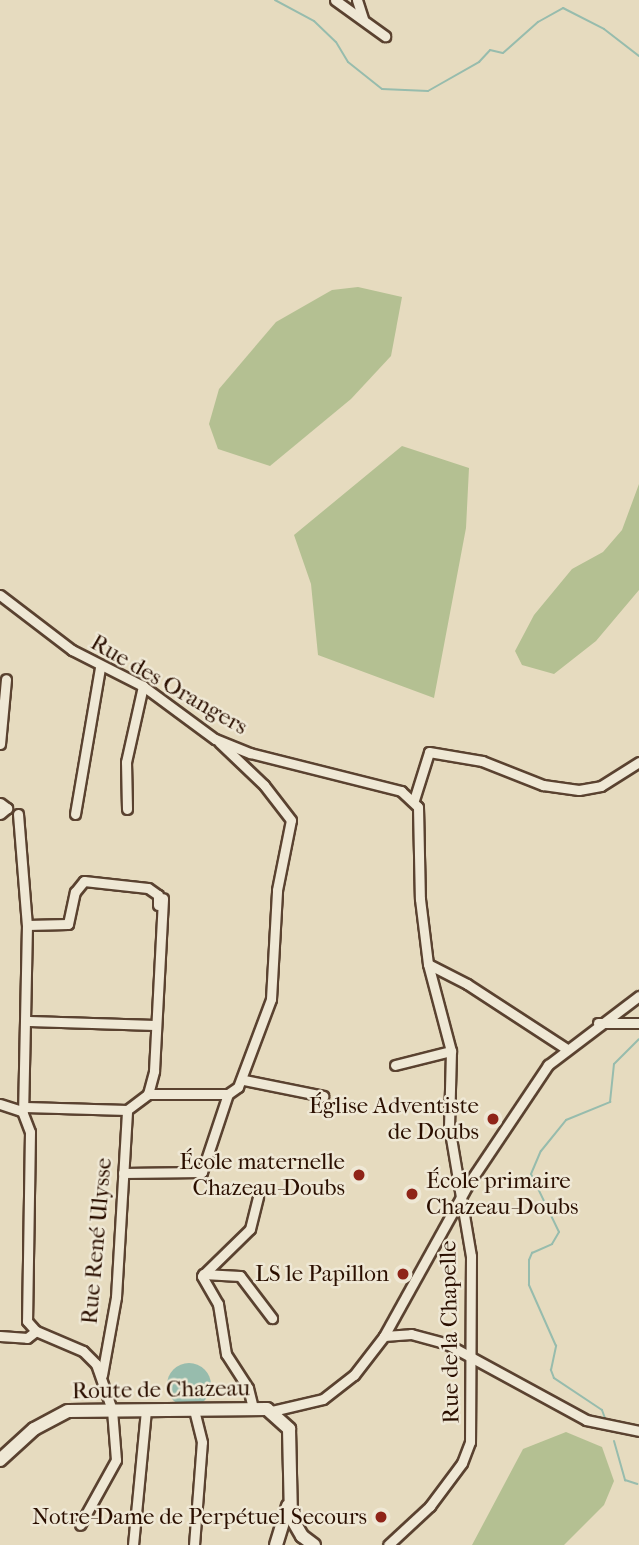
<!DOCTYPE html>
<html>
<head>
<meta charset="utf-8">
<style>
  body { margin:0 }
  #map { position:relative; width:639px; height:1545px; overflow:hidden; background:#e6dbbf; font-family:"IM FELL French Canon",serif }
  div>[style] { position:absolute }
  .green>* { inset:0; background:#b4c092 }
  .water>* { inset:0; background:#97bcad }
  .round { border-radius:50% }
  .stream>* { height:2px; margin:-1px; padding:0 1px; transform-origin:1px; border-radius:1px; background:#97bcad }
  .roads { filter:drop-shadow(2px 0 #5a4230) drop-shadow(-2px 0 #5a4230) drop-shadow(0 2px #5a4230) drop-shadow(0 -2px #5a4230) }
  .street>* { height:9px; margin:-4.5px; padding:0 4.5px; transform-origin:4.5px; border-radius:4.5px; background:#efe8d5 }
  .secondary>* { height:12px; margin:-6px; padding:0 6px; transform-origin:6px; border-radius:6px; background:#efe8d5 }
  .dots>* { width:19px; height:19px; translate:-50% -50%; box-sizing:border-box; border:4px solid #efe8d5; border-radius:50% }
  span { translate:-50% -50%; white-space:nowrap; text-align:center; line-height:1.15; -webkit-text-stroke:5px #efe8d5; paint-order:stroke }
  .street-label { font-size:23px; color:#2b0f00 }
  .poi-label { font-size:23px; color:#2b0f00 }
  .right { translate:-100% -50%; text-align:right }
  .left { translate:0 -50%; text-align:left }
</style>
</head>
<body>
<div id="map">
  <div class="green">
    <div style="clip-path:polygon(358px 287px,402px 297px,391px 356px,351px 399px,270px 466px,218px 449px,209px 424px,219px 389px,276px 322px,332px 290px)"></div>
    <div style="clip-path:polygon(402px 446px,469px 468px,466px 528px,434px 698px,318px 655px,311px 584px,294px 535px)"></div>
    <div style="clip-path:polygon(639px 484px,639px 590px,596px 641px,554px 674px,522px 665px,515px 651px,534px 615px,572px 569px,603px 552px,622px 530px)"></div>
    <div style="clip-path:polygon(566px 1432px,602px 1447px,614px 1481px,604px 1505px,564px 1545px,472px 1545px,523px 1449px)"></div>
  </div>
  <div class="water">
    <div class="round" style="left:167px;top:1363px;width:44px;height:44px"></div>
  </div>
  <div class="stream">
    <div style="left:275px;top:0;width:44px;rotate:28.3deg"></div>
    <div style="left:314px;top:21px;width:30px;rotate:44deg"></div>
    <div style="left:336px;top:42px;width:23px;rotate:59deg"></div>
    <div style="left:348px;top:62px;width:43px;rotate:38.5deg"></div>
    <div style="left:382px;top:89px;width:46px;rotate:2.5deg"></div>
    <div style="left:428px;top:91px;width:59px;rotate:-29.6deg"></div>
    <div style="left:479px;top:62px;width:16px;rotate:-47deg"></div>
    <div style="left:490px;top:50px;width:13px;rotate:13deg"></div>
    <div style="left:503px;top:53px;width:47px;rotate:-41.5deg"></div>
    <div style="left:538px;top:22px;width:29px;rotate:-29deg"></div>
    <div style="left:563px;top:8px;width:46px;rotate:27.1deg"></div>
    <div style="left:604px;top:29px;width:44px;rotate:37.6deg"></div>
    <div style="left:606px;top:1421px;width:12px;rotate:-110deg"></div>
    <div style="left:602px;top:1410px;width:58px;rotate:-146.3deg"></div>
    <div style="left:554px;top:1378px;width:9px;rotate:-111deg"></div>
    <div style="left:551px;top:1370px;width:25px;rotate:-78deg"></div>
    <div style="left:556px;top:1346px;width:67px;rotate:-113.9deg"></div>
    <div style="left:529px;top:1285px;width:25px;rotate:-90deg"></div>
    <div style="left:529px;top:1260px;width:8px;rotate:-67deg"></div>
    <div style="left:532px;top:1253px;width:22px;rotate:-24deg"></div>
    <div style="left:552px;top:1244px;width:14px;rotate:-60deg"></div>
    <div style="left:559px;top:1232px;width:64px;rotate:-115.8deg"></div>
    <div style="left:531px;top:1174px;width:25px;rotate:-67deg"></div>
    <div style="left:541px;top:1151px;width:40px;rotate:-51deg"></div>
    <div style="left:566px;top:1120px;width:48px;rotate:-22.2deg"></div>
    <div style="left:610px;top:1102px;width:38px;rotate:-84deg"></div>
    <div style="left:614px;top:1064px;width:35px;rotate:-45deg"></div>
    <div style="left:614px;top:1441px;width:41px;rotate:74.2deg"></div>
    <div style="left:625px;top:1480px;width:13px;rotate:18deg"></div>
  </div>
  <div class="roads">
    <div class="street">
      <div style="left:335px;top:0;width:62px;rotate:35.8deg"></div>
      <div style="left:357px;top:0;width:20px;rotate:72deg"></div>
      <div style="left:0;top:595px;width:91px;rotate:37.4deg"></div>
      <div style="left:72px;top:650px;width:80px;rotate:26.9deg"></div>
      <div style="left:143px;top:686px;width:89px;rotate:36.4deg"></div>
      <div style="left:215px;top:739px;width:38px;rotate:22deg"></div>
      <div style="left:250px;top:753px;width:156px;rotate:14.1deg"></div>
      <div style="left:401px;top:791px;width:23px;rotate:43deg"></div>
      <div style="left:418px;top:807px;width:92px;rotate:88.8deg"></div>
      <div style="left:420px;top:899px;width:65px;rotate:83deg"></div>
      <div style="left:428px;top:964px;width:90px;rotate:75.2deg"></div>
      <div style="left:451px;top:1051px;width:75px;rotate:91.5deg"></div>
      <div style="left:449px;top:1126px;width:132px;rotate:80.4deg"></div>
      <div style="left:471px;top:1256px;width:186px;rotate:90.3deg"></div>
      <div style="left:470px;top:1442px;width:22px;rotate:111deg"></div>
      <div style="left:462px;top:1463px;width:54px;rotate:126.7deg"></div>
      <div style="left:430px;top:1506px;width:57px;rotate:137.1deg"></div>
      <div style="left:0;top:744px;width:65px;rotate:-84.7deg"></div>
      <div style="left:414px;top:800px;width:50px;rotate:-72.6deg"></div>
      <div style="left:429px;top:752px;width:54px;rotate:9.6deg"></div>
      <div style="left:482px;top:761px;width:66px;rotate:21.5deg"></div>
      <div style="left:543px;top:785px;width:36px;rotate:8deg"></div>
      <div style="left:579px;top:790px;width:22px;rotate:-10deg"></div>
      <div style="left:601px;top:786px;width:45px;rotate:-32.3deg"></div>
      <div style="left:0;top:803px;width:9px;rotate:36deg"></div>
      <div style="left:7px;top:808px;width:9px;rotate:139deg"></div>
      <div style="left:127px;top:809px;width:47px;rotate:-91.2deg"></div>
      <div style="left:126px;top:762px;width:78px;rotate:-77.4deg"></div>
      <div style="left:18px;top:814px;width:111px;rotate:85.4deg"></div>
      <div style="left:27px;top:925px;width:185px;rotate:91.2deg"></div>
      <div style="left:75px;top:814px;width:149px;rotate:-80.3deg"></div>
      <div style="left:27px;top:925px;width:41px;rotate:-1.4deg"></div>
      <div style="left:68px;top:924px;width:33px;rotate:-78deg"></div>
      <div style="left:75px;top:892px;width:14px;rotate:-51deg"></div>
      <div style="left:84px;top:881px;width:64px;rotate:6.2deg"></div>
      <div style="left:148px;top:888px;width:12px;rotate:35deg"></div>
      <div style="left:158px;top:895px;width:10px;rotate:90deg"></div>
      <div style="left:428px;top:964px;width:44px;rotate:27.1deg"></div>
      <div style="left:467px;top:984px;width:117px;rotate:33.1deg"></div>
      <div style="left:29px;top:1021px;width:126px;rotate:1.8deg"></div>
      <div style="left:598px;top:1023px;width:41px"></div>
      <div style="left:395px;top:1065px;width:58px;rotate:-14deg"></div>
      <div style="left:244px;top:1080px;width:81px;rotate:11.4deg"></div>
      <div style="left:148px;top:1094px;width:80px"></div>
      <div style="left:228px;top:1094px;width:12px;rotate:-35deg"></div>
      <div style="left:238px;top:1087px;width:94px;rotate:-69.4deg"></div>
      <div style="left:271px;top:999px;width:109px;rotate:-86.8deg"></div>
      <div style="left:277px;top:890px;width:71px;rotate:-78.7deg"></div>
      <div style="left:291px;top:820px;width:44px;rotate:-127.6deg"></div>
      <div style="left:264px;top:785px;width:62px;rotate:-136.3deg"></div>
      <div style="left:0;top:1104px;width:23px;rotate:18deg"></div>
      <div style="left:22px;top:1111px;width:22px;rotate:69deg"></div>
      <div style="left:30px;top:1132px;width:189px;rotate:90.9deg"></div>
      <div style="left:27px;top:1321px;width:13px;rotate:48deg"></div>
      <div style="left:36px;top:1331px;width:51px;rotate:23.1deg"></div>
      <div style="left:83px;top:1351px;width:18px;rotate:45deg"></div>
      <div style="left:96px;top:1364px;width:49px;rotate:70.8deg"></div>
      <div style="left:112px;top:1410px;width:50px;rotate:85.4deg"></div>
      <div style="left:116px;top:1460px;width:74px;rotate:119deg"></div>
      <div style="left:25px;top:1107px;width:102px;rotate:1.7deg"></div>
      <div style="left:127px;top:1110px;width:26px;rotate:-37deg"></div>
      <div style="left:148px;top:1094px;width:24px;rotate:-75deg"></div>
      <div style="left:154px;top:1071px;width:173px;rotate:-87deg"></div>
      <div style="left:123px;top:1173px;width:79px;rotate:-0.7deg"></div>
      <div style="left:202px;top:1172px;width:82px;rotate:-71.6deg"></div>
      <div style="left:203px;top:1274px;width:37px;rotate:3deg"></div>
      <div style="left:240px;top:1276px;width:53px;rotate:52.7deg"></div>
      <div style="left:0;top:1336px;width:27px;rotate:4deg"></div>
      <div style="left:27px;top:1338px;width:11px;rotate:-38deg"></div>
      <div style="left:384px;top:1336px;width:27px;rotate:-4deg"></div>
      <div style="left:411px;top:1334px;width:35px;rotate:15deg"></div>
      <div style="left:445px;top:1343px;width:161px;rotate:28.6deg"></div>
      <div style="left:586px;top:1420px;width:54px;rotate:11.7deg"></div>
      <div style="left:102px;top:1375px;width:79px;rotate:-79.8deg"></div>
      <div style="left:116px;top:1297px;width:187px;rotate:-86.6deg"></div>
      <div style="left:253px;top:1408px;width:21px;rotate:-104deg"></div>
      <div style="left:248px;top:1388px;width:40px;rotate:-122.9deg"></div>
      <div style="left:226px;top:1354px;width:51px;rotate:-99.1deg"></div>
      <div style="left:218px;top:1304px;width:32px;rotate:-120deg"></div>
      <div style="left:202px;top:1276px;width:67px;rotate:-44.4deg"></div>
      <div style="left:250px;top:1229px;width:34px;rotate:-76deg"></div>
      <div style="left:272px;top:1411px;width:52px;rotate:-13.2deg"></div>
      <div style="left:323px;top:1399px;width:39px;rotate:-38deg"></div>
      <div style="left:354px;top:1375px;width:49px;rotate:-52.4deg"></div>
      <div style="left:384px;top:1336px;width:171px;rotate:-61deg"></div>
      <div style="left:467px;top:1186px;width:146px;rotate:-56.2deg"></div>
      <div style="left:548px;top:1065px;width:114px;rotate:-37.2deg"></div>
      <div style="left:133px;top:1545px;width:136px;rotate:-84.5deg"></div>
      <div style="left:194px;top:1545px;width:103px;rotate:-85.6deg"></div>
      <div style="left:202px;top:1442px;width:33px;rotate:-104deg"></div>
    </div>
    <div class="secondary">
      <div style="left:0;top:1460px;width:46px;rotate:-42.4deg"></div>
      <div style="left:34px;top:1429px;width:38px;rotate:-28deg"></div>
      <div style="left:68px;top:1411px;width:199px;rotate:-0.6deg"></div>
      <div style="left:267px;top:1409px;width:30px;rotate:42deg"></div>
      <div style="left:289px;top:1429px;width:88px;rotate:88.7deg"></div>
      <div style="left:291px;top:1517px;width:22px;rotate:60deg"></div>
      <div style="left:302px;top:1536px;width:15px;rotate:37deg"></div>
      <div style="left:276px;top:1545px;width:41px;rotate:-72.9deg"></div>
    </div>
  </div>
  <div class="dots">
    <div style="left:493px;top:1119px;background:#8f2418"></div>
    <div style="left:359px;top:1175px;background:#8f2418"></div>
    <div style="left:412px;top:1194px;background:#8f2418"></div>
    <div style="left:403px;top:1274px;background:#8f2418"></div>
    <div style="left:381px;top:1517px;background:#8f2418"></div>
  </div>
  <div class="street-label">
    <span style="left:169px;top:685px;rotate:30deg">Rue des Orangers</span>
    <span style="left:97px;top:1241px;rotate:-85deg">Rue René Ulysse</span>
    <span style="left:450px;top:1332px;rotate:-91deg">Rue de la Chapelle</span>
    <span style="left:161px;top:1390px;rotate:-1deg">Route de Chazeau</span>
  </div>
  <div class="poi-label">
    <span class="right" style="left:479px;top:1119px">Église Adventiste<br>de Doubs</span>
    <span class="right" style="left:345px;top:1175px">École maternelle<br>Chazeau-Doubs</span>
    <span class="left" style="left:426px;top:1194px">École primaire<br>Chazeau-Doubs</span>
    <span class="right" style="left:389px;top:1274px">LS le Papillon</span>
    <span class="right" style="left:367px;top:1517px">Notre-Dame de Perpétuel Secours</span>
  </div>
</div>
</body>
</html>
